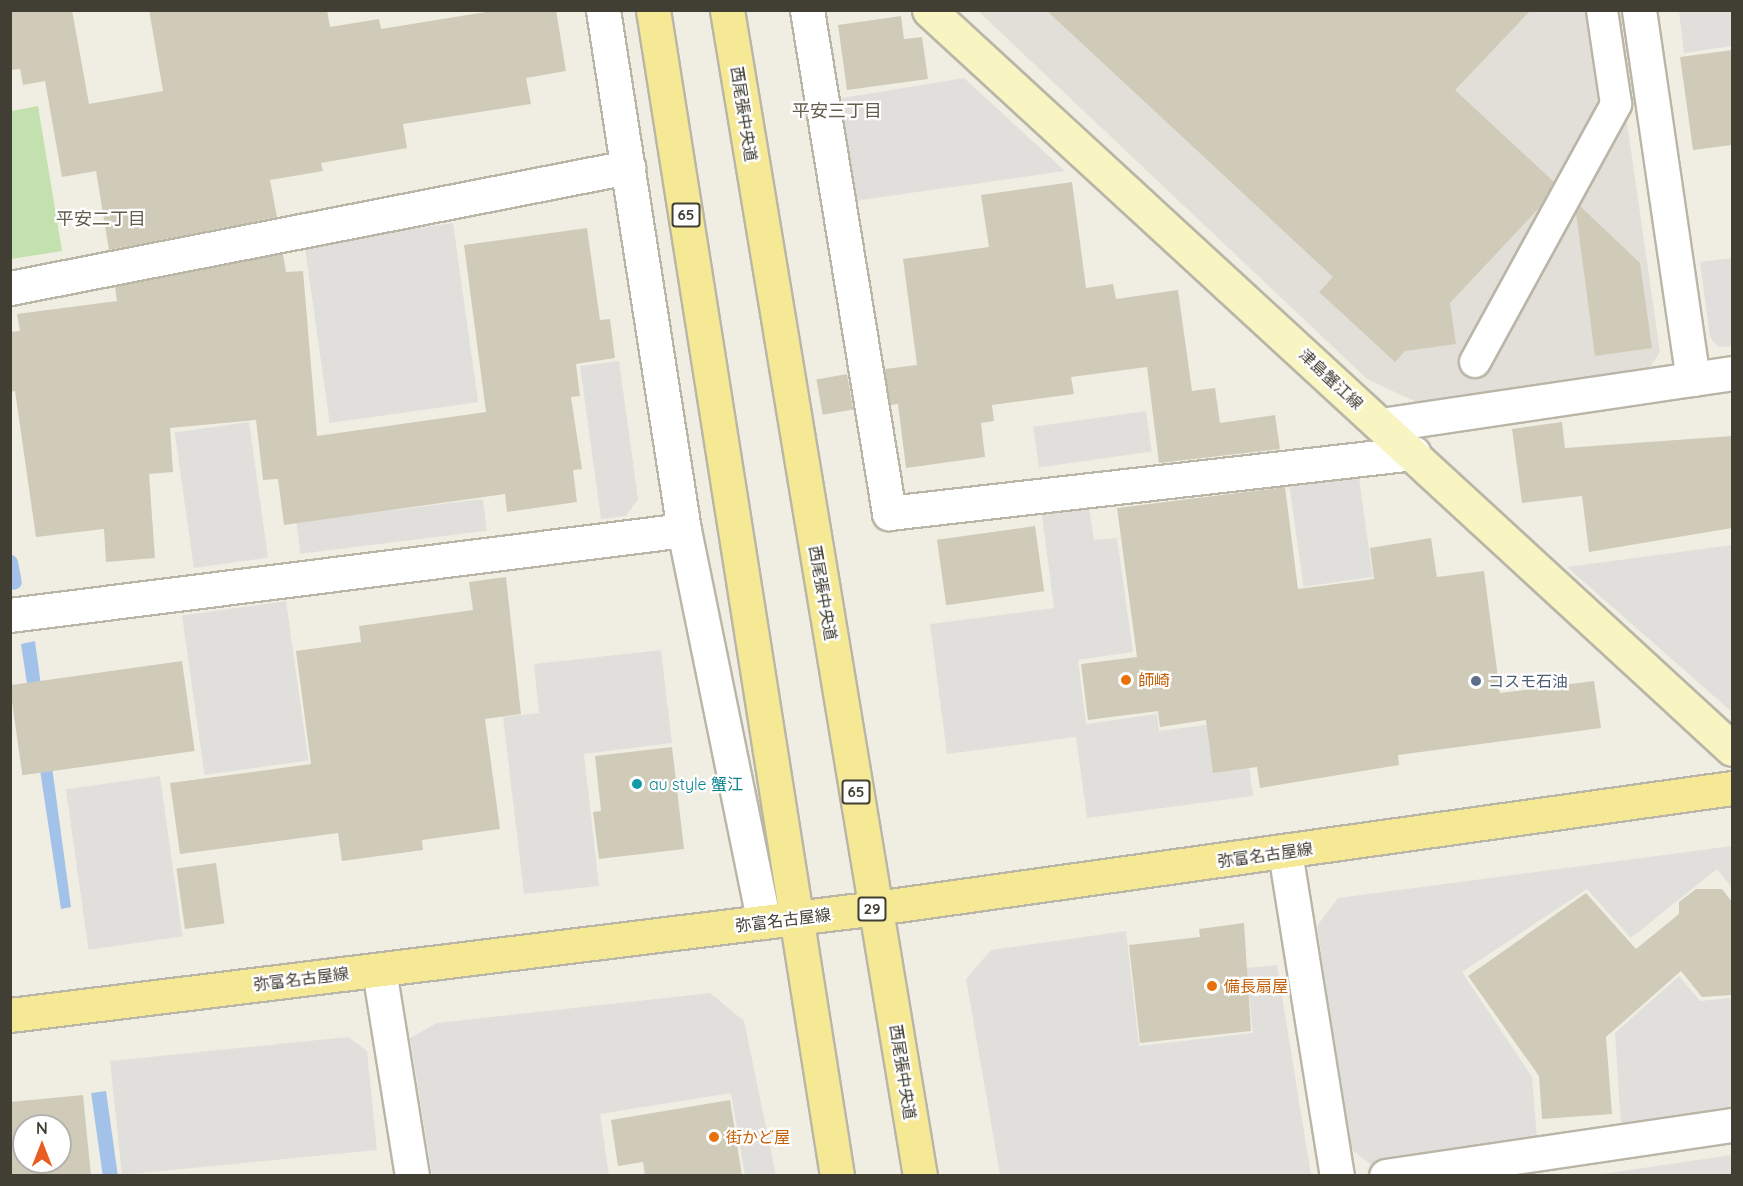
<!DOCTYPE html>
<html>
<head>
<meta charset="utf-8">
<style>
  body { margin:0 }
  #map { position:relative; width:1743px; height:1186px; overflow:hidden; background:#f0eee3; font-family:Quicksand,"Noto Sans JP",sans-serif }
  div>[style] { position:absolute }
  .industrial>* { inset:0; background:#e2dfd8 }
  .green>* { inset:0; background:#c3e1ae }
  .parking>* { inset:0; background:#e1dfdb; transform-origin:0 0 }
  .water>* { inset:0; background:#a3c2e9; transform-origin:0 0 }
  .stream>* { height:15px; margin:-7.5px; padding:0 7.5px; transform-origin:7.5px; border-radius:7.5px; background:#a3c2e9 }
  .building>* { inset:0; background:#d0cbb9; transform-origin:0 0 }
  .roads { filter:drop-shadow(2px 0 #bab6a7) drop-shadow(-2px 0 #bab6a7) drop-shadow(0 2px #bab6a7) drop-shadow(0 -2px #bab6a7) }
  .lane>* { height:30px; margin:-15px; padding:0 15px; transform-origin:15px; border-radius:15px; background:#fff }
  .street>* { height:33px; margin:-16.5px; padding:0 16.5px; transform-origin:16.5px; border-radius:16.5px; background:#fff }
  .secondary>* { height:33px; margin:-16.5px; padding:0 16.5px; transform-origin:16.5px; border-radius:16.5px; background:#f9f5c3 }
  .primary>* { height:33px; margin:-16.5px; padding:0 16.5px; transform-origin:16.5px; border-radius:16.5px; background:#f5e996 }
  .dots>* { width:16px; height:16px; translate:-50% -50%; box-sizing:border-box; border:3px solid #fff; border-radius:50% }
  span { translate:-50% -50%; white-space:nowrap; text-align:center; line-height:1.15; -webkit-text-stroke:4.5px #fff; paint-order:stroke }
  .shield-label span { padding:2px 4px; background:#fff; border:2px solid; border-radius:4px; -webkit-text-stroke-width:0 }
  .shield-label { font-size:15px; color:#413e34; font-weight:700 }
  .street-label { font-size:16px; color:#413e34 }
  .food-label { font-size:16px; color:#c56008 }
  .left { translate:0 -50%; text-align:left }
  .service-label { font-size:16px; color:#4e5e75 }
  .culture-label { font-size:16px; color:#0d838f }
  .neighbourhood-label { font-size:18px; color:#635d4c }
  .frame { position:absolute; inset:0; border:12px solid #413e34; pointer-events:none }
  .north { position:absolute; left:12px; top:1114px; width:60px; height:60px; box-sizing:border-box; background:#fff; border:2px solid #b3b2ae; border-radius:50%; rotate:0deg; font-size:16px; font-weight:700; line-height:24px; text-align:center; color:#413e34 }
  .north::after { content:''; display:block; margin:auto; width:21px; height:27px; background:#e85e22; clip-path:polygon(50% 0,100% 100%,50% 72%,0 100%) }
</style>
</head>
<body>
<div id="map">
  <div class="industrial">
    <div style="clip-path:polygon(978px 11px,1611px 11px,1660px 352px,1650px 367px,1418px 403px,1367px 379px)"></div>
  </div>
  <div class="green">
    <div style="clip-path:polygon(38px 106px,62px 251px,11px 259px,11px 111px)"></div>
  </div>
  <div class="parking">
    <div style="clip-path:polygon(1679px 11px,1732px 11px,1732px 46px,1684px 53px)"></div>
    <div style="clip-path:polygon(964px 78px,1065px 171px,854px 201px,836px 99px)"></div>
    <div style="left:453px;top:223px;width:181px;height:150px;rotate:82deg"></div>
    <div style="clip-path:polygon(1732px 258px,1732px 346px,1718px 347px,1710px 337px,1700px 262px)"></div>
    <div style="clip-path:polygon(619px 361px,638px 499px,626px 516px,601px 519px,580px 366px)"></div>
    <div style="left:1146px;top:411px;width:41px;height:114px;rotate:82deg"></div>
    <div style="left:249px;top:422px;width:137px;height:75px;rotate:82deg"></div>
    <div style="left:1358px;top:471px;width:107px;height:70px;rotate:82deg"></div>
    <div style="left:483px;top:499px;width:32px;height:188px;rotate:83deg"></div>
    <div style="clip-path:polygon(1088px 501px,1094px 540px,1117px 538px,1133px 652px,1078px 660px,1086px 724px,1157px 714px,1159px 731px,1243px 720px,1253px 796px,1087px 818px,1076px 737px,947px 754px,930px 624px,1054px 608px,1041px 508px)"></div>
    <div style="clip-path:polygon(1732px 545px,1732px 712px,1567px 567px)"></div>
    <div style="left:286px;top:601px;width:161px;height:105px;rotate:82deg"></div>
    <div style="clip-path:polygon(661px 650px,672px 743px,584px 754px,599px 886px,524px 894px,503px 717px,539px 713px,534px 664px)"></div>
    <div style="left:160px;top:776px;width:162px;height:95px;rotate:82deg"></div>
    <div style="clip-path:polygon(1732px 846px,1732px 888px,1717px 869px,1631px 938px,1587px 889px,1462px 972px,1532px 1077px,1537px 1139px,1370px 1164px,1351px 1149px,1317px 926px,1338px 898px)"></div>
    <div style="clip-path:polygon(1126px 931px,1139px 1046px,1253px 1033px,1246px 968px,1277px 965px,1311px 1175px,1000px 1175px,966px 979px,991px 950px)"></div>
    <div style="clip-path:polygon(1679px 976px,1700px 1001px,1732px 998px,1732px 1109px,1621px 1125px,1615px 1033px)"></div>
    <div style="clip-path:polygon(710px 993px,744px 1021px,776px 1175px,745px 1175px,731px 1093px,600px 1114px,609px 1175px,432px 1175px,410px 1038px,437px 1023px)"></div>
    <div style="clip-path:polygon(348px 1037px,367px 1051px,377px 1150px,122px 1175px,110px 1061px)"></div>
    <div style="clip-path:polygon(1732px 1155px,1732px 1175px,1595px 1175px)"></div>
  </div>
  <div class="water">
    <div style="clip-path:polygon(35px 641px,71px 907px,61px 909px,21px 644px)"></div>
    <div style="left:106px;top:1091px;width:85px;height:15px;rotate:82deg"></div>
  </div>
  <div class="stream">
    <div style="left:10px;top:562px;width:20px;rotate:79deg"></div>
  </div>
  <div class="building">
    <div style="clip-path:polygon(10px 10px,72px 10px,89px 104px,163px 91px,149px 10px,327px 10px,330px 27px,379px 19px,381px 29px,498px 10px,556px 10px,566px 71px,526px 78px,531px 104px,403px 124px,407px 148px,321px 163px,323px 171px,270px 180px,277px 217px,109px 250px,96px 171px,62px 177px,45px 81px,23px 85px,20px 69px,10px 70px)"></div>
    <div style="clip-path:polygon(1046px 10px,1531px 10px,1455px 90px,1554px 182px,1539px 208px,1450px 303px,1456px 344px,1405px 351px,1395px 362px,1319px 292px,1333px 277px)"></div>
    <div style="clip-path:polygon(901px 16px,904px 39px,922px 37px,928px 79px,847px 90px,838px 25px)"></div>
    <div style="clip-path:polygon(1732px 50px,1732px 145px,1693px 150px,1680px 57px)"></div>
    <div style="clip-path:polygon(1072px 182px,1086px 288px,1113px 284px,1116px 299px,1178px 290px,1192px 391px,1215px 388px,1220px 423px,1275px 415px,1280px 449px,1159px 463px,1147px 367px,1071px 377px,1074px 394px,992px 405px,994px 421px,981px 423px,985px 457px,906px 468px,898px 404px,890px 405px,885px 369px,917px 365px,903px 259px,989px 247px,981px 195px)"></div>
    <div style="clip-path:polygon(1580px 206px,1640px 263px,1652px 348px,1595px 356px,1576px 213px)"></div>
    <div style="clip-path:polygon(587px 228px,600px 320px,610px 319px,615px 358px,576px 364px,580px 396px,571px 397px,582px 469px,573px 470px,577px 502px,507px 512px,505px 494px,284px 525px,278px 479px,263px 480px,256px 420px,170px 428px,173px 472px,149px 474px,155px 558px,106px 562px,104px 529px,36px 537px,15px 391px,10px 392px,10px 332px,20px 331px,17px 314px,117px 301px,115px 287px,283px 254px,286px 272px,303px 271px,317px 436px,486px 412px,464px 245px)"></div>
    <div style="left:847px;top:374px;width:36px;height:31px;rotate:80deg"></div>
    <div style="clip-path:polygon(1562px 422px,1565px 448px,1732px 436px,1732px 528px,1589px 552px,1582px 496px,1522px 503px,1512px 429px)"></div>
    <div style="clip-path:polygon(1285px 487px,1298px 589px,1374px 579px,1370px 548px,1431px 538px,1437px 577px,1484px 571px,1500px 693px,1594px 681px,1601px 728px,1398px 755px,1399px 765px,1260px 788px,1257px 767px,1213px 773px,1206px 720px,1160px 727px,1158px 711px,1088px 720px,1081px 664px,1137px 657px,1117px 508px)"></div>
    <div style="left:1035px;top:526px;width:66px;height:99px;rotate:82deg"></div>
    <div style="clip-path:polygon(506px 577px,521px 714px,485px 719px,500px 829px,422px 840px,423px 850px,342px 861px,338px 833px,180px 854px,170px 783px,311px 764px,296px 651px,361px 642px,359px 626px,473px 610px,469px 582px)"></div>
    <div style="left:182px;top:661px;width:91px;height:174px;rotate:82deg"></div>
    <div style="clip-path:polygon(672px 747px,684px 849px,599px 859px,593px 812px,601px 811px,595px 756px)"></div>
    <div style="left:216px;top:863px;width:61px;height:40px;rotate:82deg"></div>
    <div style="clip-path:polygon(1696px 889px,1722px 889px,1732px 902px,1732px 995px,1702px 997px,1681px 971px,1606px 1037px,1612px 1114px,1542px 1119px,1539px 1076px,1468px 976px,1586px 893px,1636px 949px,1679px 914px,1679px 902px)"></div>
    <div style="clip-path:polygon(1244px 923px,1251px 1031px,1140px 1043px,1129px 945px,1200px 937px,1199px 929px)"></div>
    <div style="clip-path:polygon(evenodd,83px 1095px,91px 1176px,10px 1176px,10px 1102px,83px 1095px,24px 1126px,60px 1126px,60px 1162px,24px 1162px,24px 1126px)"></div>
    <div style="clip-path:polygon(730px 1100px,742px 1176px,645px 1176px,643px 1162px,618px 1166px,611px 1120px)"></div>
  </div>
  <div class="roads">
    <div class="lane">
      <div style="left:1475px;top:362px;width:294px;rotate:-61.3deg"></div>
      <div style="left:1616px;top:104px;width:95px;rotate:-98.5deg"></div>
    </div>
    <div class="street">
      <div style="left:603px;top:10px;width:526px;rotate:81.15deg"></div>
      <div style="left:684px;top:530px;width:400px;rotate:78.5deg"></div>
      <div style="left:807px;top:10px;width:510px;rotate:80.74deg"></div>
      <div style="left:889px;top:513px;width:528px;rotate:-6.52deg"></div>
      <div style="left:1639px;top:10px;width:373px;rotate:81.7deg"></div>
      <div style="left:10px;top:288px;width:630px;rotate:-11.08deg"></div>
      <div style="left:1381px;top:425px;width:355px;rotate:-8.4deg"></div>
      <div style="left:10px;top:615px;width:679px;rotate:-7.19deg"></div>
      <div style="left:1285px;top:852px;width:328px;rotate:80.9deg"></div>
      <div style="left:379px;top:970px;width:209px;rotate:80.9deg"></div>
      <div style="left:1386px;top:1176px;width:350px;rotate:-8.4deg"></div>
    </div>
    <div class="secondary">
      <div style="left:929px;top:10px;width:1091px;rotate:42.62deg"></div>
    </div>
    <div class="primary">
      <div style="left:653px;top:10px;width:1180px;rotate:81.03deg"></div>
      <div style="left:727px;top:10px;width:1182px;rotate:80.6deg"></div>
      <div style="left:10px;top:1015px;width:873px;rotate:-7.04deg"></div>
      <div style="left:876px;top:908px;width:864px;rotate:-7.98deg"></div>
    </div>
  </div>
  <div class="dots">
    <div style="left:1126px;top:680px;background:#e8710a"></div>
    <div style="left:1476px;top:681px;background:#5c6f8a"></div>
    <div style="left:637px;top:784px;background:#0f9aa8"></div>
    <div style="left:1212px;top:986px;background:#e8710a"></div>
    <div style="left:714px;top:1137px;background:#e8710a"></div>
  </div>
  <div class="shield-label">
    <span style="left:686px;top:215px">65</span>
    <span style="left:856px;top:792px">65</span>
    <span style="left:872px;top:909px">29</span>
  </div>
  <div class="street-label">
    <span style="left:744px;top:114px;rotate:81deg">西尾張中央道</span>
    <span style="left:1331px;top:379px;rotate:43deg">津島蟹江線</span>
    <span style="left:823px;top:593px;rotate:80deg">西尾張中央道</span>
    <span style="left:1265px;top:855px;rotate:-8deg">弥富名古屋線</span>
    <span style="left:783px;top:920px;rotate:-7deg">弥富名古屋線</span>
    <span style="left:301px;top:979px;rotate:-7deg">弥富名古屋線</span>
    <span style="left:903px;top:1072px;rotate:81deg">西尾張中央道</span>
  </div>
  <div class="food-label">
    <span class="left" style="left:1138px;top:680px">師崎</span>
    <span class="left" style="left:1224px;top:986px">備長扇屋</span>
    <span class="left" style="left:726px;top:1137px">街かど屋</span>
  </div>
  <div class="service-label">
    <span class="left" style="left:1488px;top:681px">コスモ石油</span>
  </div>
  <div class="culture-label">
    <span class="left" style="left:649px;top:784px">au style 蟹江</span>
  </div>
  <div class="neighbourhood-label">
    <span style="left:837px;top:111px">平安三丁目</span>
    <span style="left:101px;top:219px">平安二丁目</span>
  </div>
  <div class="frame"></div>
  <div class="north">N</div>
</div>
</body>
</html>
